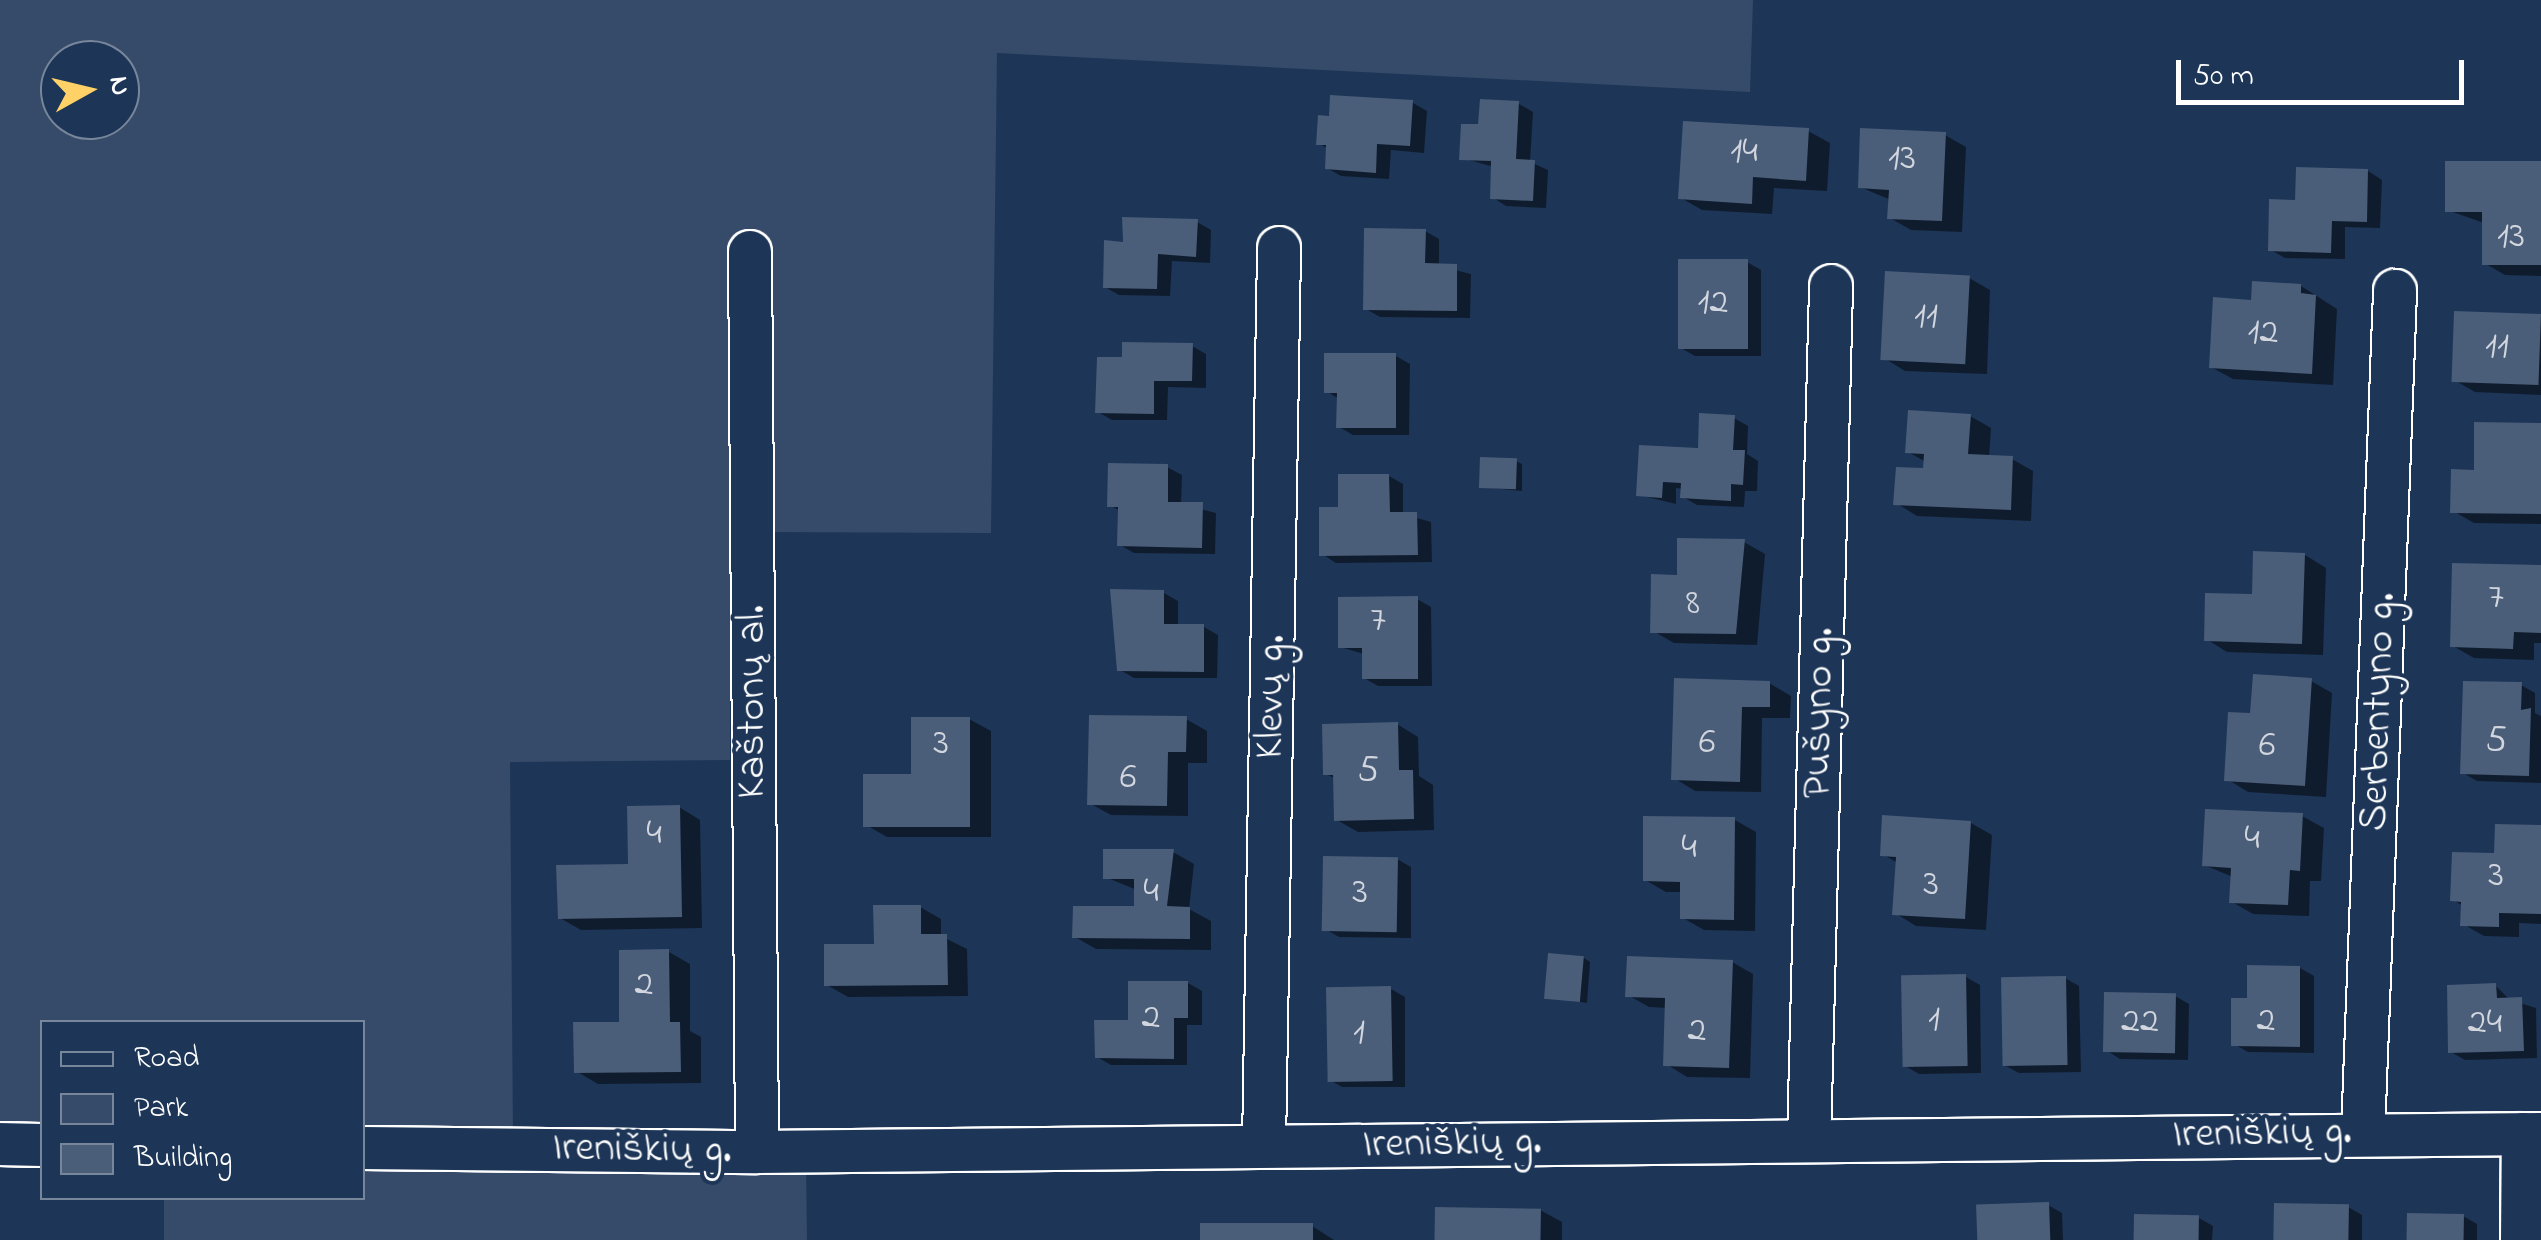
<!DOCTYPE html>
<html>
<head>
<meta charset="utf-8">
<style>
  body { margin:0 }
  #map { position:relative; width:2541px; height:1240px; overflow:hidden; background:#1d3557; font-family:"Indie Flower",sans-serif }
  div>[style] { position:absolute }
  .green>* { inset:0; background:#364b69 }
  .shadow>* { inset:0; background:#0007 }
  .building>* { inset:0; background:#4a5d79; transform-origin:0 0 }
  .roads { filter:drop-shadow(2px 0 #fff) drop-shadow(-2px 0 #fff) drop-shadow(0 2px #fff) drop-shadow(0 -2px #fff) }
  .minor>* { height:42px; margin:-21px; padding:0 21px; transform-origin:21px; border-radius:21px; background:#1d3557 }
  span { translate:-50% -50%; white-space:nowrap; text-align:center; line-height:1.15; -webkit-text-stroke:8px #1d3557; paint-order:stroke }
  .number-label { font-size:38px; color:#d2d6de }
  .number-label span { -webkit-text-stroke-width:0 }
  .street-label { font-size:42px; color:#fff }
  .legend { position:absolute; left:40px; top:1020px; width:325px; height:180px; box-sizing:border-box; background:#1d3557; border:2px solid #77869a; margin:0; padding:12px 18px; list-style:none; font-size:30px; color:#fff }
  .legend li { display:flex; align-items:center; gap:20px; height:50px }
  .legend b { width:50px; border:2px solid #77869a }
  .north { position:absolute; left:40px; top:40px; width:100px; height:100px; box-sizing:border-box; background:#1d3557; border:2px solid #77869a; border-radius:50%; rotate:82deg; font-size:28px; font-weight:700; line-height:40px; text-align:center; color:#fff }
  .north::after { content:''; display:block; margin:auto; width:35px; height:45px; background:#ffd166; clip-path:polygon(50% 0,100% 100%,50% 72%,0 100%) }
  .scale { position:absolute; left:2176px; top:60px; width:288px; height:45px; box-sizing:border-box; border:5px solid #fff; border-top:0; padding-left:12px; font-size:30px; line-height:35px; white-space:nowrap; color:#fff; -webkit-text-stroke:8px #1d3557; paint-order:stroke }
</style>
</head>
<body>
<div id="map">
  <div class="green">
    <div style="clip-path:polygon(evenodd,0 0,1753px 0,1750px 92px,997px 53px,991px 533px,730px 532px,730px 760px,510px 762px,513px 1135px,363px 1135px,362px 1022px,42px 1022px,42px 1133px,0 1133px,0 0,60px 60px,120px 60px,120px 120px,60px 120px,60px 60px)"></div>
    <div style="clip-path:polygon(806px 1161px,807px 1240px,164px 1240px,164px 1198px,362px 1198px,363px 1163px)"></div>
  </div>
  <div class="shadow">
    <div style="clip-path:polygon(1413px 103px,1427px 111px,1424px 153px,1391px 150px,1389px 179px,1341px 176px,1327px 168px,1329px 149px,1319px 144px)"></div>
    <div style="clip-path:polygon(1519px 104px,1533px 112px,1530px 162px,1548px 170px,1546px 208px,1506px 206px,1492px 197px,1494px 167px,1462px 158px,1481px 127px)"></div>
    <div style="clip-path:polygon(1808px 131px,1830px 143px,1827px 191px,1774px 188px,1772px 214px,1702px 210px,1681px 198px)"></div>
    <div style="clip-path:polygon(1945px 135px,1966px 147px,1962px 232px,1911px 230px,1890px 218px,1891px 200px,1860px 187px)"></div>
    <div style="clip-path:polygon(2541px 164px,2541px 276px,2505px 275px,2484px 263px,2484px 223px,2447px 210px)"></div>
    <div style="clip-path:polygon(2368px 171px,2382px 180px,2380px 228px,2345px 227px,2345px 259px,2285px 258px,2271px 250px,2298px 202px)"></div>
    <div style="clip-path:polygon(1197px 222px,1211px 230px,1210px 263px,1172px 261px,1170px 296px,1119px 295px,1105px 287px,1126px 245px)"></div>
    <div style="clip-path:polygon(1425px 231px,1439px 239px,1439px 266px,1471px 274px,1470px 318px,1380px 317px,1366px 309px)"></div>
    <div style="clip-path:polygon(1747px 262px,1761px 270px,1761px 356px,1695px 356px,1681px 348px)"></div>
    <div style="clip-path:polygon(1969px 278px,1990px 290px,1987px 374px,1905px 371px,1884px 358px)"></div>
    <div style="clip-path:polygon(2301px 286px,2337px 309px,2333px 385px,2233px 379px,2211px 367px,2253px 302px)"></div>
    <div style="clip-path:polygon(2541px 317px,2541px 395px,2475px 392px,2454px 380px)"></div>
    <div style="clip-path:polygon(1192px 346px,1206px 354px,1206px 388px,1168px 387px,1167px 420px,1112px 420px,1098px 412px,1124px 360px)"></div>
    <div style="clip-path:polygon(1396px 356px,1410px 364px,1409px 435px,1353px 435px,1339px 427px,1339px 399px,1326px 391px)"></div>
    <div style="clip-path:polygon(1970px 416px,1991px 428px,1989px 458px,2012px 459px,2033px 471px,2031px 521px,1917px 516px,1896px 503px,1925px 471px,1926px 462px,1908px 452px)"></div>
    <div style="clip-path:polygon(1734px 418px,1748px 426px,1747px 454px,1758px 461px,1757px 491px,1745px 491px,1744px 507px,1697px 505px,1683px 497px,1683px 489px,1676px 488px,1676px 504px,1639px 495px)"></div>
    <div style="clip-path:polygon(2541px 426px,2541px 524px,2474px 523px,2453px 511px,2477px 472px)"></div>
    <div style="clip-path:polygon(1516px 461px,1522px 464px,1522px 491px,1482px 487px)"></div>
    <div style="clip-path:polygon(1167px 467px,1182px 475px,1181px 504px,1216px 513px,1215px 554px,1134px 553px,1120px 545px,1120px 511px,1110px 505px)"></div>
    <div style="clip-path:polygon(1389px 476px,1403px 484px,1403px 514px,1431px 522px,1432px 562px,1336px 563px,1322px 554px,1341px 510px)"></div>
    <div style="clip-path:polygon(1744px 542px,1765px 554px,1757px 645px,1674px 643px,1653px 631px,1679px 577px)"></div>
    <div style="clip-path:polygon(2305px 555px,2326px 568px,2323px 655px,2227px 652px,2206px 639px)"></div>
    <div style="clip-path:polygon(2541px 568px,2541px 643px,2534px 643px,2534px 660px,2474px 658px,2453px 646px)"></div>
    <div style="clip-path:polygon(1164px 593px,1178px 601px,1178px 627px,1204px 627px,1218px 635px,1217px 678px,1134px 678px,1120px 670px)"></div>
    <div style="clip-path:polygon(1417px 599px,1431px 607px,1432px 686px,1378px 686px,1364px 678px,1364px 654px,1340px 647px)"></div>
    <div style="clip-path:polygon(1677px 681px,1769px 683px,1791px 696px,1790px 718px,1762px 718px,1761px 792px,1695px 791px,1674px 778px)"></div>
    <div style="clip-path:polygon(2311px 681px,2332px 693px,2326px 797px,2248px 792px,2227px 779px,2252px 716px)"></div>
    <div style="clip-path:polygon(2521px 685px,2535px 693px,2535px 713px,2541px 716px,2541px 783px,2477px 781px,2463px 773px)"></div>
    <div style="clip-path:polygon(969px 719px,991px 731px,991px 837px,887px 837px,866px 825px)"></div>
    <div style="clip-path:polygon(1186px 719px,1207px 731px,1207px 763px,1188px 763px,1188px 816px,1111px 815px,1089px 803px)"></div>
    <div style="clip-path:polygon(1397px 724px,1418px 737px,1419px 776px,1433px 785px,1434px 830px,1358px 832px,1337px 820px,1336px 779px,1326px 774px)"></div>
    <div style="clip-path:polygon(679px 807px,700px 820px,702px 928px,581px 930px,560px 918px,631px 866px)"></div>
    <div style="clip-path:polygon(2302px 816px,2324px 828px,2321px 881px,2310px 881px,2309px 916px,2253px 914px,2232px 902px,2233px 877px,2204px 865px)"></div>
    <div style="clip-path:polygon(1735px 820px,1756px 832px,1755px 931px,1704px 930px,1683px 918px,1683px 892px,1666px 892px,1645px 880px)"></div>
    <div style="clip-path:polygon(1971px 823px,1992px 835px,1986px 930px,1916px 926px,1895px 913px,1898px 863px,1882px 854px)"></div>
    <div style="clip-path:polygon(2541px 828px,2541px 924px,2519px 923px,2519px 937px,2484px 936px,2463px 924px,2463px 906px,2453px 900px,2497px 856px)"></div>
    <div style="clip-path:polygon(1173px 852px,1194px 864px,1189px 909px,1211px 921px,1211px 950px,1096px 949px,1075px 937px,1137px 909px,1137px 890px,1105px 877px)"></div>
    <div style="clip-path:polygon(1397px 859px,1411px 867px,1411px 938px,1339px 937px,1325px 929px)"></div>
    <div style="clip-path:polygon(920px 907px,941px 919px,941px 936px,967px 949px,968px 996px,848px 997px,827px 985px)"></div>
    <div style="clip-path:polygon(669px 952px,690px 964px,690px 1031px,701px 1037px,701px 1083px,598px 1084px,576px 1071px,622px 1024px)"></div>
    <div style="clip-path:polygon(1584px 958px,1590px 962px,1587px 1003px,1547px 997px)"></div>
    <div style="clip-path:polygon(1732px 962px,1753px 974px,1750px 1078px,1687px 1077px,1666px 1064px,1668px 1008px,1649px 1007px,1628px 995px)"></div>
    <div style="clip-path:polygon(2300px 968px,2314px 976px,2314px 1053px,2248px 1052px,2234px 1044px,2250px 1000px)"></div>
    <div style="clip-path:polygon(1966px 977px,1980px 985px,1981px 1073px,1919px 1074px,1905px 1066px)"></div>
    <div style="clip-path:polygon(2065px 978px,2079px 986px,2081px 1072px,2019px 1073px,2004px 1065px)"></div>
    <div style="clip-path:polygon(1188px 983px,1202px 991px,1202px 1025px,1187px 1025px,1187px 1065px,1111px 1065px,1097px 1057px,1131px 1022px)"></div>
    <div style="clip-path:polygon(2496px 986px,2510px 1000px,2536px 1008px,2537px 1058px,2465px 1060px,2451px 1052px)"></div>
    <div style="clip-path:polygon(1391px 989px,1405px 997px,1405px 1087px,1342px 1087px,1328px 1079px)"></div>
    <div style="clip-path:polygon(2175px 996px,2189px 1004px,2188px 1060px,2120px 1059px,2106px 1050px)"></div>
    <div style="clip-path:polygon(2048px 1205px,2062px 1213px,2063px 1240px,1979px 1240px)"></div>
    <div style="clip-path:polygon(2348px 1207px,2362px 1215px,2362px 1240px,2275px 1240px)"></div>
    <div style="clip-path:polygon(1540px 1210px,1562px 1222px,1562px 1240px,1438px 1240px)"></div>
    <div style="clip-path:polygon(2463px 1216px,2477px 1224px,2477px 1240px,2409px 1240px)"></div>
    <div style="clip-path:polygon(2199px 1218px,2213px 1226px,2212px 1240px,2136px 1240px)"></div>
    <div style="clip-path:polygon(1312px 1226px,1334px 1240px,1202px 1240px)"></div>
  </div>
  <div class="building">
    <div style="clip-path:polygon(1330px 95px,1413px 100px,1410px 146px,1377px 144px,1376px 173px,1325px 169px,1326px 145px,1316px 145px,1318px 115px,1329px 116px)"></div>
    <div style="clip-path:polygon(1480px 99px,1519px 101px,1516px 159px,1535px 160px,1533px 201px,1490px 199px,1491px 161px,1459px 160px,1461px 124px,1478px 124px)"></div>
    <div style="clip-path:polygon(1683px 121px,1809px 128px,1806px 181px,1753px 177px,1752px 204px,1678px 199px)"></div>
    <div style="clip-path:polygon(1860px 128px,1946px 132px,1942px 221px,1887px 219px,1889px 190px,1858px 188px)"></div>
    <div style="clip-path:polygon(2445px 161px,2541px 161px,2541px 265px,2482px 265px,2482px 212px,2445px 212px)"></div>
    <div style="clip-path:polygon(2296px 167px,2368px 169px,2367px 222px,2332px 221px,2331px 253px,2268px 251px,2269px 199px,2295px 200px)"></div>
    <div style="clip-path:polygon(1122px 217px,1198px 219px,1196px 257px,1158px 254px,1157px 289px,1103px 288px,1104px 240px,1123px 242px)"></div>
    <div style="clip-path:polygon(1364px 228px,1426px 229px,1425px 263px,1457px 264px,1457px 311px,1363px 310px)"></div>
    <div style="left:1678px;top:259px;width:70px;height:90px"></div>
    <div style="left:1885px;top:271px;width:85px;height:89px;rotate:3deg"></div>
    <div style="clip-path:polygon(2252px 281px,2301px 284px,2301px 293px,2316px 295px,2312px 374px,2209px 368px,2213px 297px,2251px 300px)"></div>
    <div style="left:2454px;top:311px;width:87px;height:71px;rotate:2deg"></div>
    <div style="clip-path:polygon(1122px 342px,1193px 343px,1192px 381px,1154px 381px,1154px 414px,1095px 413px,1097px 357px,1122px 357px)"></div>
    <div style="clip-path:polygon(1324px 353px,1396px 353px,1396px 428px,1336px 428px,1337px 393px,1324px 393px)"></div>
    <div style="clip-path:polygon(1908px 410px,1971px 414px,1968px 454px,2013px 456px,2011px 510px,1893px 505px,1896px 467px,1923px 468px,1924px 454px,1905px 453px)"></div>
    <div style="clip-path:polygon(1699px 413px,1735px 415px,1733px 450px,1745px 450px,1743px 485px,1731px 484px,1731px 501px,1680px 498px,1681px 483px,1663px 482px,1662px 498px,1636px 496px,1639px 445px,1698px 448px)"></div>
    <div style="clip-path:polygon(2474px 422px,2541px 423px,2541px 514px,2450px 513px,2451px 469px,2474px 470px)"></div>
    <div style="left:1480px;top:457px;width:37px;height:31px;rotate:2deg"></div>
    <div style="clip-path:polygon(1108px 463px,1168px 464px,1168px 502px,1203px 502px,1202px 548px,1117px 546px,1118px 507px,1107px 507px)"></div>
    <div style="clip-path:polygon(1338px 474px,1389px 474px,1390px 512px,1417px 512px,1418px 555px,1319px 556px,1319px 507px,1338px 507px)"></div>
    <div style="clip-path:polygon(1677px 538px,1745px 539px,1736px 634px,1650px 633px,1651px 574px,1677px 575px)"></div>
    <div style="clip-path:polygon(2253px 551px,2305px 553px,2302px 644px,2204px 641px,2205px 593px,2252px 594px)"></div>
    <div style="clip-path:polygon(2452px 563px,2541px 565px,2541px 633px,2514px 632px,2513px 649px,2450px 647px)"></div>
    <div style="clip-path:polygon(1110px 589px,1164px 590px,1164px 624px,1204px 624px,1204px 672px,1117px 671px)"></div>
    <div style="clip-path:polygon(1418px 596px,1418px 679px,1362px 679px,1362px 648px,1338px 648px,1338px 597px)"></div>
    <div style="clip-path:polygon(2253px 674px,2312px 678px,2305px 786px,2224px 781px,2228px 712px,2250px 713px)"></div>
    <div style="clip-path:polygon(1674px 678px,1770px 681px,1770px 707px,1742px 707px,1740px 782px,1671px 780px)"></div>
    <div style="clip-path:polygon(2463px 681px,2522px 682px,2521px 710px,2531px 708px,2529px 776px,2460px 774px)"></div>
    <div style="clip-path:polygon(1089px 715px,1187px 716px,1186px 752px,1168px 752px,1167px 806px,1087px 805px)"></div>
    <div style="clip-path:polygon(911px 717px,970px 717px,970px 827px,863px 827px,863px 774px,911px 774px)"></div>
    <div style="clip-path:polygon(1398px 722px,1399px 770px,1413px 770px,1414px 819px,1334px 821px,1333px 775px,1323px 775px,1322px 724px)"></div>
    <div style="clip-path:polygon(680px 805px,682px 917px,558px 919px,556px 865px,628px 864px,627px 806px)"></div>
    <div style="clip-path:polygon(2205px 809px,2303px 813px,2300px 871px,2290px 870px,2288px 905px,2229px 903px,2231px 868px,2202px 866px)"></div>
    <div style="clip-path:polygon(1882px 815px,1971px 821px,1965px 919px,1892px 915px,1896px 857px,1880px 856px)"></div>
    <div style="clip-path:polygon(1643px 816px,1735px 817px,1734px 920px,1680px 919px,1680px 882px,1643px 881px)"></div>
    <div style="clip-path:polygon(2495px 824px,2541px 825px,2541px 914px,2499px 913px,2499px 927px,2460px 926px,2461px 902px,2450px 901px,2452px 852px,2494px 853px)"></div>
    <div style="clip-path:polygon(1103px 849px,1174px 849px,1167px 906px,1190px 907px,1190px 939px,1072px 938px,1073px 906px,1134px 906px,1134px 879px,1103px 879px)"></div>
    <div style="left:1323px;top:856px;width:75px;height:75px;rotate:1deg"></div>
    <div style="clip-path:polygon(873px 905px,921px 905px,921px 934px,947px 934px,948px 985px,824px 986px,824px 944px,874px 944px)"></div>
    <div style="clip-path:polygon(669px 949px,670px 1022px,680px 1022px,681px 1072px,574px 1073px,573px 1022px,619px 1022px,619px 950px)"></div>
    <div style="left:1548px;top:953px;width:36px;height:46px;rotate:5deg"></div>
    <div style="clip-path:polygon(1627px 956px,1733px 960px,1729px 1068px,1663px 1066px,1665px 998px,1625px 997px)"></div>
    <div style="clip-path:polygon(2247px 965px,2300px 966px,2300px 1047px,2231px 1046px,2231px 998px,2247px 998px)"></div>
    <div style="left:1966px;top:974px;width:92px;height:65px;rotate:89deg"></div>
    <div style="left:2066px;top:976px;width:89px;height:65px;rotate:89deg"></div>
    <div style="clip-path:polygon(1128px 981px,1188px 981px,1188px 1018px,1174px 1018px,1174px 1059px,1095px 1058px,1094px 1020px,1128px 1020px)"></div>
    <div style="clip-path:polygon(2496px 983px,2497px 998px,2522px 997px,2524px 1051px,2448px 1053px,2447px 985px)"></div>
    <div style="left:1391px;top:986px;width:95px;height:65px;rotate:89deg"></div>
    <div style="left:2104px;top:992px;width:72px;height:60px;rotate:1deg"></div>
    <div style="left:2049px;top:1202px;width:38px;height:73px;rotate:88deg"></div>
    <div style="left:2274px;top:1203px;width:75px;height:37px;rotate:1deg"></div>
    <div style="left:1435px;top:1207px;width:106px;height:33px;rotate:1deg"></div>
    <div style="left:2407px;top:1213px;width:57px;height:27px;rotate:1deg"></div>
    <div style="left:2134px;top:1214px;width:65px;height:26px;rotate:1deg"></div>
    <div style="left:1313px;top:1223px;width:17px;height:113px;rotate:90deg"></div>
  </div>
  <div class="roads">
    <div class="minor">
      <div style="left:750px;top:252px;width:900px;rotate:89.55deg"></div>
      <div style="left:2363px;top:1133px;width:843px;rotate:-87.82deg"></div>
      <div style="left:1809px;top:1140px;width:854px;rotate:-88.52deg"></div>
      <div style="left:0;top:1144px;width:42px;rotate:1.4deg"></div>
      <div style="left:1264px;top:1146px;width:898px;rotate:-89.04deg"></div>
      <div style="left:362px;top:1148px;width:395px;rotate:0.6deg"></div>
      <div style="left:757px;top:1152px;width:1784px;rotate:-0.58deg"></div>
      <div style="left:2522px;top:1240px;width:106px;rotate:-89.5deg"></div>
    </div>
  </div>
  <div class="number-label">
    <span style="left:1744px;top:153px">14</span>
    <span style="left:1902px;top:160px">13</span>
    <span style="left:2511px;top:238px">13</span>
    <span style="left:1713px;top:304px">12</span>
    <span style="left:1926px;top:318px">11</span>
    <span style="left:2263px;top:334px">12</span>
    <span style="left:2497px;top:348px">11</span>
    <span style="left:2496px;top:599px">7</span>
    <span style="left:1693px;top:605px">8</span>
    <span style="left:1378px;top:622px">7</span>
    <span style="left:2496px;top:742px">5</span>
    <span style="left:1707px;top:744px">6</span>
    <span style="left:941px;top:745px">3</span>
    <span style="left:2267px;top:747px">6</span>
    <span style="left:1368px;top:772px">5</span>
    <span style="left:1128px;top:779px">6</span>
    <span style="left:654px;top:835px">4</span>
    <span style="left:2252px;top:840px">4</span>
    <span style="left:1689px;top:849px">4</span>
    <span style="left:2496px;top:877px">3</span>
    <span style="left:1931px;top:886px">3</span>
    <span style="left:1151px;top:893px">4</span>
    <span style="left:1360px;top:894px">3</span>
    <span style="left:644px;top:986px">2</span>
    <span style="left:1151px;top:1019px">2</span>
    <span style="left:1934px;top:1021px">1</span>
    <span style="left:2266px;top:1022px">2</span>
    <span style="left:2140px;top:1023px">22</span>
    <span style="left:2485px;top:1024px">24</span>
    <span style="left:1697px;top:1032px">2</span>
    <span style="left:1359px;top:1034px">1</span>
  </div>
  <div class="street-label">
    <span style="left:1272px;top:697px;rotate:-89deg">Klevų g.</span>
    <span style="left:753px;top:702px;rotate:-90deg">Kaštonų al.</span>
    <span style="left:2379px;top:712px;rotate:-88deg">Serbentyno g.</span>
    <span style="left:1820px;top:713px;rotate:-89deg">Pušyno g.</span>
    <span style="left:2262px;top:1134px;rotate:-1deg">Ireniškių g.</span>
    <span style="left:1452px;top:1144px;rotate:-1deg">Ireniškių g.</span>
    <span style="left:642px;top:1150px;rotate:1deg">Ireniškių g.</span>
  </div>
  <ul class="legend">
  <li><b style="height:12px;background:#1d3557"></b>Road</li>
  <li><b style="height:28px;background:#364b69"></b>Park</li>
  <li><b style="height:28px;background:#4a5d79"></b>Building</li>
  </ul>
  <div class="north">N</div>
  <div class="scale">50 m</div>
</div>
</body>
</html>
